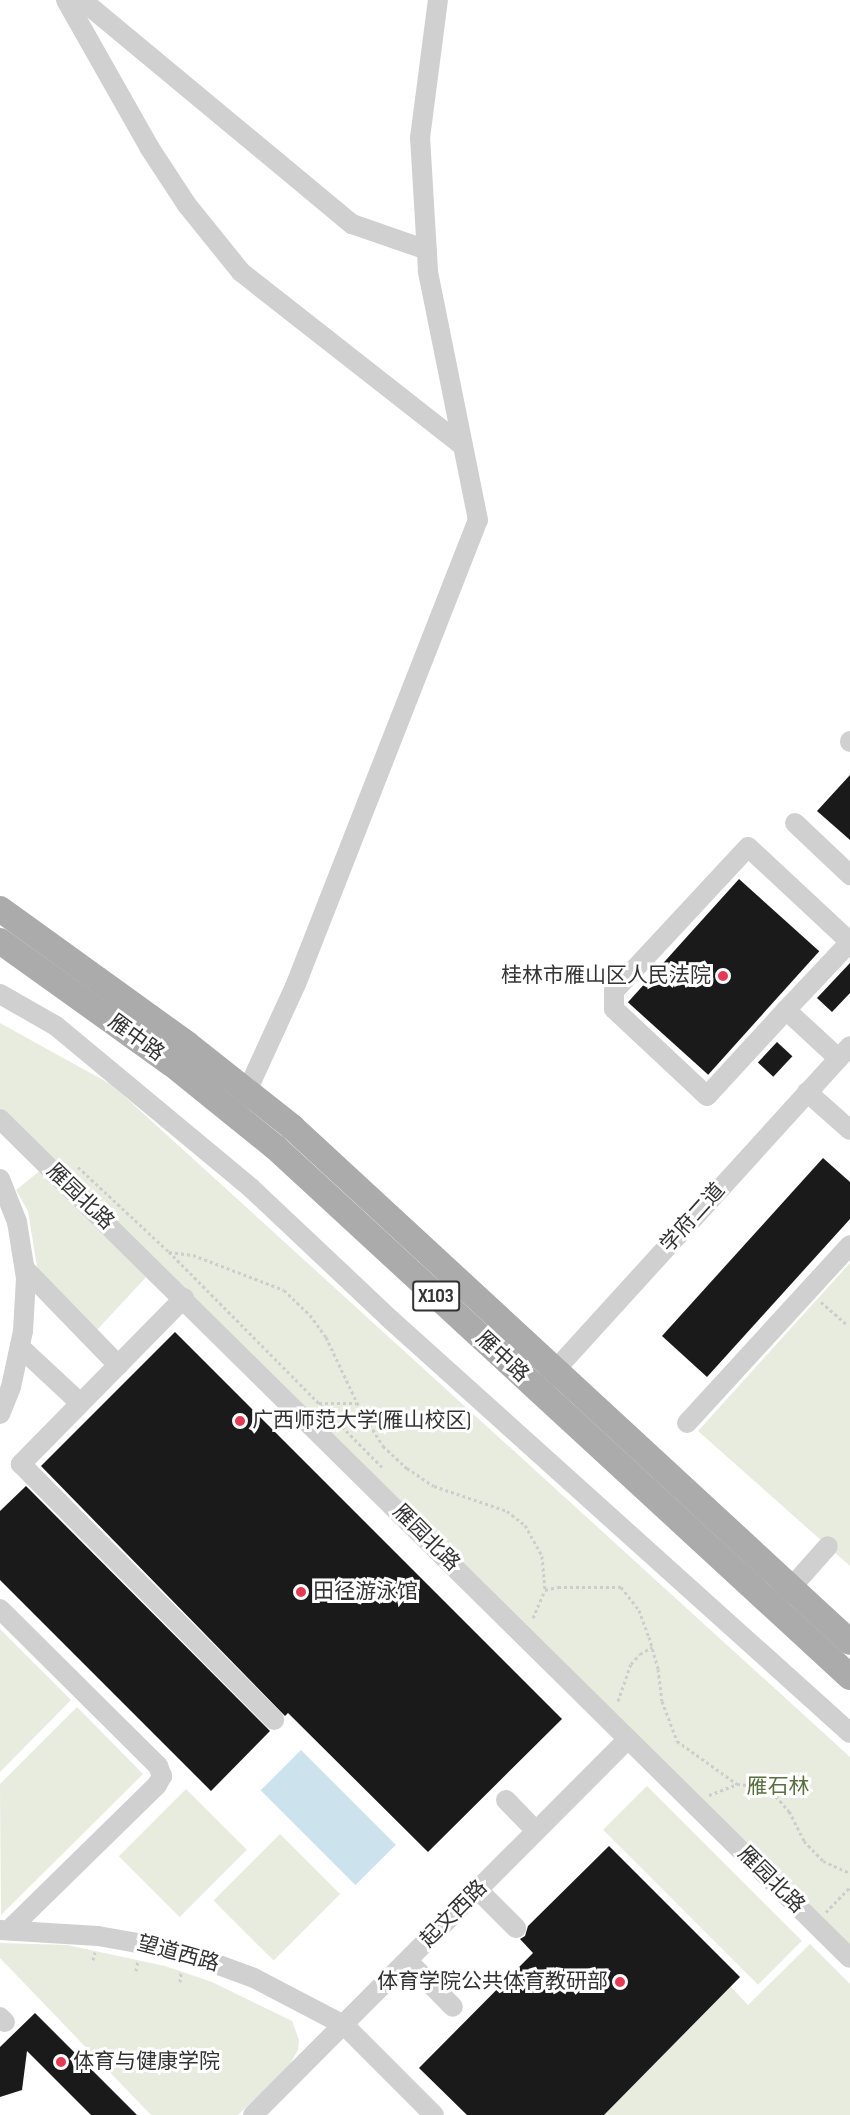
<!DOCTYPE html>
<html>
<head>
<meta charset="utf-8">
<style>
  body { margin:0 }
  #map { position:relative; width:850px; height:2115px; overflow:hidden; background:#fff; font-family:"Sofia Sans Condensed","Noto Sans SC",sans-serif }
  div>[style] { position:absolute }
  .green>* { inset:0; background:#e7ecdf; transform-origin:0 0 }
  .water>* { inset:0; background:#cce2ec; transform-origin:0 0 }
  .building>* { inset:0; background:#1a1a1a; transform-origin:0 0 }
  .path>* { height:3px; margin-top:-1.5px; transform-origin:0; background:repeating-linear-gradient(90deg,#cdcdcd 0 3px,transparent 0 6px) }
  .minor>* { height:20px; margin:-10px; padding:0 10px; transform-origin:10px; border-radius:10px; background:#d0d0d0 }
  .major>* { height:26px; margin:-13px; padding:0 13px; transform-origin:13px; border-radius:13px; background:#ababab }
  .dots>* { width:16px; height:16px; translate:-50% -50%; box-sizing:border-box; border:3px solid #fff; border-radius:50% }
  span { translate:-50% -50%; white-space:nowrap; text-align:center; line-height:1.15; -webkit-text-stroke:6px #fff; paint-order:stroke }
  .shield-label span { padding:2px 4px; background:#fff; border:2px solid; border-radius:4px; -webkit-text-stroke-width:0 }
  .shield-label { font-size:20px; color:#333; font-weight:700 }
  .poi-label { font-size:21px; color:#333 }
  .right { translate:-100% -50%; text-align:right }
  .left { translate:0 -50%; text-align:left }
  .street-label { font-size:21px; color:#333 }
  .park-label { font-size:21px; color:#596f3f }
</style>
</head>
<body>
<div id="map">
  <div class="green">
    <div style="clip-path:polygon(0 1023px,112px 1085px,850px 1757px,850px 1958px,0 1119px)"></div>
    <div style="clip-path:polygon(41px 1170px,148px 1275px,95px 1332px,38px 1273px,28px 1211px,16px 1190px)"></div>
    <div style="clip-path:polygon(850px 1263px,850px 1566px,698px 1431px)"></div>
    <div style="clip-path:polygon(0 1629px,71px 1700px,0 1772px)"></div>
    <div style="clip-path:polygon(77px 1707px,143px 1774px,1px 1915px,0 1784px)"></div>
    <div style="left:647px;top:1786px;width:219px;height:62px;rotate:45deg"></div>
    <div style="left:186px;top:1789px;width:86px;height:95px;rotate:45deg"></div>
    <div style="left:280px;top:1834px;width:85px;height:94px;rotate:45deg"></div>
    <div style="clip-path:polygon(0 1943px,67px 1945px,165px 1966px,212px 1982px,292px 2021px,299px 2040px,298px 2050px,289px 2066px,238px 2115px,151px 2115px,0 1958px)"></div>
    <div style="clip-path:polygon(810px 1944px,850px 1984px,850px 2115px,604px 2115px,730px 1986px,748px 2005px)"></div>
  </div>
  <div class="water">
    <div style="left:301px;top:1750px;width:134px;height:57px;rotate:45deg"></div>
  </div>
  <div class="building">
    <div style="clip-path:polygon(850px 775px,850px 840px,817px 811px)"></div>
    <div style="left:739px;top:879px;width:108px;height:166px;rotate:42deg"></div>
    <div style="clip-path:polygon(850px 963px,850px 993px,832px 1012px,817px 998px)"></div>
    <div style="left:777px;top:1042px;width:21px;height:28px;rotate:43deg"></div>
    <div style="clip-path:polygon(823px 1158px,850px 1182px,850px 1219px,707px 1377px,662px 1336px)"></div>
    <div style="clip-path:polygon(175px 1332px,562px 1719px,428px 1852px,288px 1713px,285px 1716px,41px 1466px)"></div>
    <div style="clip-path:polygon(26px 1486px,270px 1731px,211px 1791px,0 1580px,0 1511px)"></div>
    <div style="clip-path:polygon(609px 1846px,740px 1977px,604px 2115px,467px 2115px,419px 2068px,533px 1953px,520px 1939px,525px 1936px,528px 1926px)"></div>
    <div style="clip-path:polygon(35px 2013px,137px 2115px,91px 2115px,27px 2051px,22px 2090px,0 2097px,0 2047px)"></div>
  </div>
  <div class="path">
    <div style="left:78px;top:1167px;width:125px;rotate:43deg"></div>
    <div style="left:821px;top:1302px;width:33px;rotate:41deg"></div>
    <div style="left:319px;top:1403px;width:37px"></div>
    <div style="left:382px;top:1467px;width:303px;rotate:-134.7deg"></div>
    <div style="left:169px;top:1252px;width:24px;rotate:7deg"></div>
    <div style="left:193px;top:1255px;width:97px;rotate:21deg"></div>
    <div style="left:284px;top:1290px;width:36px;rotate:44deg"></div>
    <div style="left:310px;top:1315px;width:27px;rotate:54deg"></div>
    <div style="left:326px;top:1337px;width:80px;rotate:64.7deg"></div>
    <div style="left:360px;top:1409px;width:44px;rotate:58.1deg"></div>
    <div style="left:383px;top:1446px;width:33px;rotate:43deg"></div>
    <div style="left:407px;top:1468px;width:32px;rotate:34deg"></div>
    <div style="left:434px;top:1486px;width:77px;rotate:18.9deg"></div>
    <div style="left:507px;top:1511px;width:23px;rotate:38deg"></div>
    <div style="left:525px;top:1525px;width:35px;rotate:61deg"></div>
    <div style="left:542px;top:1556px;width:34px;rotate:85deg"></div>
    <div style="left:545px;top:1590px;width:13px;rotate:-13deg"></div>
    <div style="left:558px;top:1587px;width:63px"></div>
    <div style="left:621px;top:1587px;width:29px;rotate:52deg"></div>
    <div style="left:639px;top:1610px;width:29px;rotate:70deg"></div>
    <div style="left:649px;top:1637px;width:33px;rotate:74deg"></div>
    <div style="left:658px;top:1669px;width:32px;rotate:83deg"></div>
    <div style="left:662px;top:1701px;width:43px;rotate:69.4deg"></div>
    <div style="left:677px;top:1741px;width:74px;rotate:35.6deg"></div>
    <div style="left:533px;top:1618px;width:30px;rotate:-67deg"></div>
    <div style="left:618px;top:1701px;width:39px;rotate:-71deg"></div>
    <div style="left:631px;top:1664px;width:13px;rotate:-48deg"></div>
    <div style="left:640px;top:1654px;width:14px;rotate:-30deg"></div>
    <div style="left:709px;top:1795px;width:30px;rotate:-21deg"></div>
    <div style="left:737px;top:1784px;width:31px;rotate:6deg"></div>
    <div style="left:768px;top:1787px;width:32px;rotate:49deg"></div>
    <div style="left:789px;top:1811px;width:34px;rotate:63deg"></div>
    <div style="left:804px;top:1841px;width:28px;rotate:46deg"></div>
    <div style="left:823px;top:1861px;width:30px;rotate:24deg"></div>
    <div style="left:826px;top:1912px;width:35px;rotate:-46deg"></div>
    <div style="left:93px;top:1960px;width:8px;rotate:-76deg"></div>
    <div style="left:136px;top:1971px;width:11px;rotate:-80deg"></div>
    <div style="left:180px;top:1982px;width:10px;rotate:-84deg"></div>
  </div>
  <div class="minor">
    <div style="left:66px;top:0;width:169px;rotate:60.5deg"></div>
    <div style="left:149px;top:147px;width:69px;rotate:56.8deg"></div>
    <div style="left:187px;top:205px;width:86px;rotate:51.1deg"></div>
    <div style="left:241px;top:272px;width:282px;rotate:38.1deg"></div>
    <div style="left:82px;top:0;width:351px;rotate:39.7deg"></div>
    <div style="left:352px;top:224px;width:79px;rotate:19.1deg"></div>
    <div style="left:850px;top:741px;width:1px;rotate:90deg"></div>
    <div style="left:795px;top:823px;width:76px;rotate:43.4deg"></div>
    <div style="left:0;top:994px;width:64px;rotate:29.7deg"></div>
    <div style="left:56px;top:1026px;width:254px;rotate:39.7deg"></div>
    <div style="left:251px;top:1188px;width:192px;rotate:43.3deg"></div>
    <div style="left:391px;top:1320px;width:617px;rotate:41.98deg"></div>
    <div style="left:786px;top:1010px;width:93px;rotate:-46.7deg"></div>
    <div style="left:850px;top:942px;width:139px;rotate:-137deg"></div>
    <div style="left:748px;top:847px;width:197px;rotate:132.9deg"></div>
    <div style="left:614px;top:991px;width:18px;rotate:90deg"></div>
    <div style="left:614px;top:1009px;width:127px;rotate:43.1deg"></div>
    <div style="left:707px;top:1096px;width:117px;rotate:-47.4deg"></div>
    <div style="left:786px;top:1010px;width:71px;rotate:42.7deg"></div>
    <div style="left:807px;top:1092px;width:57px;rotate:41.5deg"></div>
    <div style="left:242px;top:1102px;width:130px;rotate:-65.4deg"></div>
    <div style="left:296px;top:984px;width:498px;rotate:-68.6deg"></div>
    <div style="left:478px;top:520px;width:254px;rotate:-101.4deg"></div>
    <div style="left:428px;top:271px;width:133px;rotate:-93.4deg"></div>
    <div style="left:420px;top:138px;width:139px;rotate:-82.6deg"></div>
    <div style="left:0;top:1119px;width:1194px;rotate:44.63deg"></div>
    <div style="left:0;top:1179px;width:46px;rotate:68.4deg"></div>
    <div style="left:17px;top:1222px;width:57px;rotate:80.9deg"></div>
    <div style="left:26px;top:1278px;width:53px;rotate:93.2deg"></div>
    <div style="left:23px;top:1331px;width:57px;rotate:102.1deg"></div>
    <div style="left:11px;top:1387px;width:29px;rotate:112deg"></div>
    <div style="left:25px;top:1269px;width:134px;rotate:45.9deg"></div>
    <div style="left:184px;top:1298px;width:233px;rotate:134.5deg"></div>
    <div style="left:21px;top:1464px;width:360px;rotate:45.3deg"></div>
    <div style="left:20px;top:1347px;width:82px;rotate:43deg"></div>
    <div style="left:547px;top:1379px;width:450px;rotate:-47.7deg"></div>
    <div style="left:687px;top:1423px;width:241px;rotate:-47.5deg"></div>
    <div style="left:782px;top:1598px;width:69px;rotate:-48.5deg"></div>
    <div style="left:0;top:1609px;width:223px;rotate:44.8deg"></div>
    <div style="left:158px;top:1766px;width:11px;rotate:68deg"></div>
    <div style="left:162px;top:1776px;width:10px;rotate:119deg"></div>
    <div style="left:157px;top:1785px;width:206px;rotate:135.6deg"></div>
    <div style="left:506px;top:1800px;width:43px;rotate:45.9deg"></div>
    <div style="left:478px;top:1890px;width:54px;rotate:45deg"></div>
    <div style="left:0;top:1930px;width:98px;rotate:3.5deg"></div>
    <div style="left:98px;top:1936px;width:58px;rotate:10deg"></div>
    <div style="left:155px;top:1946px;width:43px;rotate:14.7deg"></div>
    <div style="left:197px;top:1957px;width:61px;rotate:20.2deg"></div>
    <div style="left:254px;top:1978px;width:102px;rotate:27.6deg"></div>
    <div style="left:344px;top:2025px;width:127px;rotate:45deg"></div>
    <div style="left:408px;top:1961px;width:64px;rotate:45.6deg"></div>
    <div style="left:0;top:2017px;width:7px;rotate:45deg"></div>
    <div style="left:253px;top:2115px;width:531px;rotate:-45.08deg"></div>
  </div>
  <div class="major">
    <div style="left:0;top:909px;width:231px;rotate:35.8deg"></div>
    <div style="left:187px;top:1044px;width:134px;rotate:38.3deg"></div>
    <div style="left:292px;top:1127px;width:759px;rotate:42.71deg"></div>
    <div style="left:0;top:941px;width:211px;rotate:35.6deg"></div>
    <div style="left:172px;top:1064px;width:132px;rotate:38.9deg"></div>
    <div style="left:275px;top:1147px;width:782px;rotate:42.67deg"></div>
  </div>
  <div class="dots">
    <div style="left:723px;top:976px;background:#e43a53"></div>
    <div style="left:240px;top:1421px;background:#e43a53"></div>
    <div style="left:301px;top:1592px;background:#e43a53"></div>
    <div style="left:620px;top:1982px;background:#e43a53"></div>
    <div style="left:61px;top:2062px;background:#e43a53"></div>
  </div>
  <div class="shield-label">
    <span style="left:436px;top:1296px">X103</span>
  </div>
  <div class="poi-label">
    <span class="right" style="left:711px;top:976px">桂林市雁山区人民法院</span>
    <span class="left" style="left:252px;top:1421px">广西师范大学(雁山校区)</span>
    <span class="left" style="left:313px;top:1592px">田径游泳馆</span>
    <span class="right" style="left:608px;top:1982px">体育学院公共体育教研部</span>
    <span class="left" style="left:73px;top:2062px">体育与健康学院</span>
  </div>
  <div class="street-label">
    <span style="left:136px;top:1038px;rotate:36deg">雁中路</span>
    <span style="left:80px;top:1197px;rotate:44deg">雁园北路</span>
    <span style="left:693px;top:1218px;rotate:-48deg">学府二道</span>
    <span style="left:502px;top:1357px;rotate:43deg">雁中路</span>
    <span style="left:426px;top:1538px;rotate:45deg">雁园北路</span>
    <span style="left:771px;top:1880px;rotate:45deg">雁园北路</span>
    <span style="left:454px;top:1914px;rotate:-45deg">起文西路</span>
    <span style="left:178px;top:1954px;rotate:15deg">望道西路</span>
  </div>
  <div class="park-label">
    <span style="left:778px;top:1787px">雁石林</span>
  </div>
</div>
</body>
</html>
